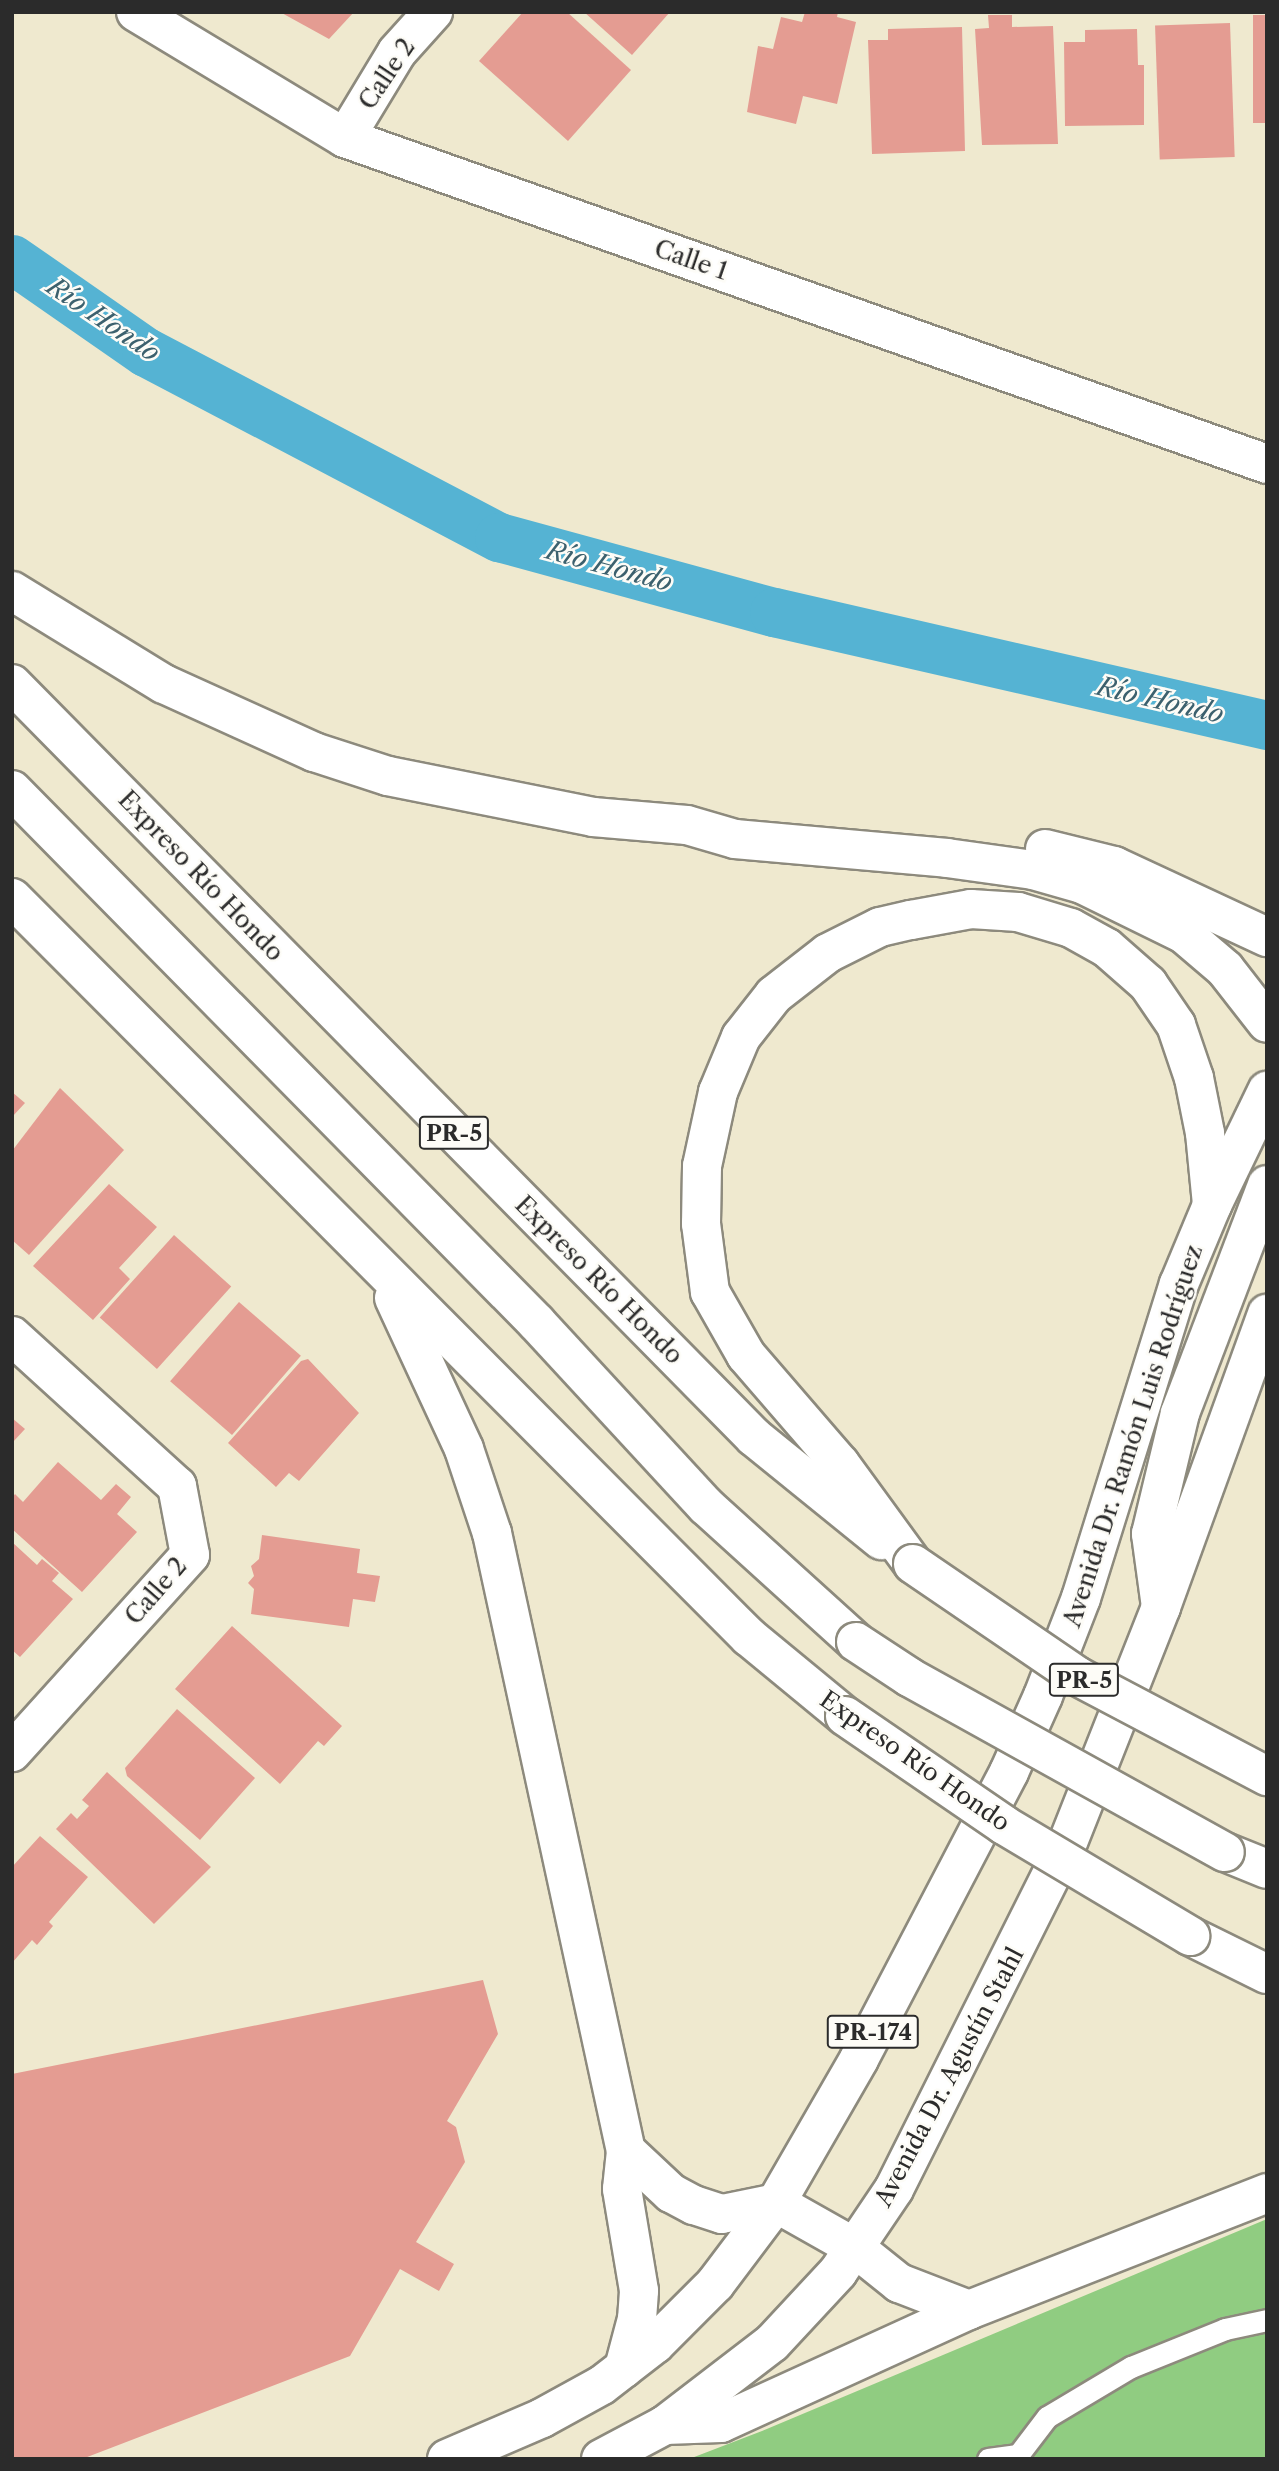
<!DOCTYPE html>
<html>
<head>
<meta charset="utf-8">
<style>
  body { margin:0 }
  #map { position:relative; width:1279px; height:2471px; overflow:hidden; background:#efe9cf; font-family:"Libre Caslon Text",serif }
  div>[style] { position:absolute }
  .green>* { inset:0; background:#90cc81 }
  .canal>* { height:49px; margin:-24.5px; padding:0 24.5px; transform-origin:24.5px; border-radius:24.5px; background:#55b3d3 }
  .building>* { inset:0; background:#e49c92; transform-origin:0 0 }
  .roads { filter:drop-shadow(2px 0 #8d8a7d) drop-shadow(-2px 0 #8d8a7d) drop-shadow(0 2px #8d8a7d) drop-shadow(0 -2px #8d8a7d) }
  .service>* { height:21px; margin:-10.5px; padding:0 10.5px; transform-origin:10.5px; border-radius:10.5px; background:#fff }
  .minor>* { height:38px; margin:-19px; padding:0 19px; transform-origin:19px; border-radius:19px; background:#fff }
  .tertiary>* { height:38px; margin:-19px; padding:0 19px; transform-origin:19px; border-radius:19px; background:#fff }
  .primary>* { height:38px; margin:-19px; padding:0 19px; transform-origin:19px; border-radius:19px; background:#fff }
  .trunk>* { height:38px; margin:-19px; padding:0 19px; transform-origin:19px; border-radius:19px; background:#fff }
  .motorway>* { height:38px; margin:-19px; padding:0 19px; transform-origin:19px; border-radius:19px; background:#fff }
  .bridges { filter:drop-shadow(2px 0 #8d8a7d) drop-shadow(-2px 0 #8d8a7d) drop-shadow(0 2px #8d8a7d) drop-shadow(0 -2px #8d8a7d) }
  .motorway-bridge>* { height:38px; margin:-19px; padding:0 19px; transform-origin:19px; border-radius:19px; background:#fff }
  span { translate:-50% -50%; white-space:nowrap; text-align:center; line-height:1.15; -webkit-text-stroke:5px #fdfcf7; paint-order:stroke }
  .shield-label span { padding:2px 5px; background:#fdfcf7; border:2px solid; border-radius:5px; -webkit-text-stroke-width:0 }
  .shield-label { font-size:23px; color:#2b2b2b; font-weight:700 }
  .street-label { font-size:24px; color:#2b2b2b }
  .water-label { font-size:26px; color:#3c616e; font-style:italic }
  .frame { position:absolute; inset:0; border:14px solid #2b2b2b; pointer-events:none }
</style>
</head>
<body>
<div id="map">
  <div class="green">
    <div style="clip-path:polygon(1267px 2219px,1267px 2459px,689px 2459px,762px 2431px)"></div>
  </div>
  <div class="canal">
    <div style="left:12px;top:259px;width:163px;rotate:34.8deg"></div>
    <div style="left:146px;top:352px;width:399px;rotate:27.7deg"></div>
    <div style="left:499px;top:537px;width:285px;rotate:15.3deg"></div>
    <div style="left:774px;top:612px;width:506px;rotate:12.91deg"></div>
  </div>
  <div class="building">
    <div style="clip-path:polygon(280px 12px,354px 12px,329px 39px)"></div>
    <div style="clip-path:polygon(523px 12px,567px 12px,631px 70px,568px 141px,479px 61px)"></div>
    <div style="clip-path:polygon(584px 12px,670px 12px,632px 55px)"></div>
    <div style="clip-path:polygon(805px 12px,838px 12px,837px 17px,856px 22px,837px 104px,803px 96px,796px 124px,747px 112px,758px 46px,773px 49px,781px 17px,802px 22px)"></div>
    <div style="clip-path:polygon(988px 15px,1012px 15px,1012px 27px,1053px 26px,1058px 144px,982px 145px,975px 29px,989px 28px)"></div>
    <div style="left:1253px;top:15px;width:14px;height:108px"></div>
    <div style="left:1230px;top:23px;width:134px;height:75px;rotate:88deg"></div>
    <div style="clip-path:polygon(962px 27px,965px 151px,872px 154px,868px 40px,888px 40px,888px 29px)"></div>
    <div style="clip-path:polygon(1137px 29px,1138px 65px,1144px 65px,1144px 125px,1065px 126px,1064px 42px,1085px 42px,1085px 30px)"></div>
    <div style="clip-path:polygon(60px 1088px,124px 1150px,29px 1255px,12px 1240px,12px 1151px)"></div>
    <div style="clip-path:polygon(12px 1092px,25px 1103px,12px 1117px)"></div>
    <div style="clip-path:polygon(109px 1184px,157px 1227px,119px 1268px,130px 1279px,93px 1320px,33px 1266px)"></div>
    <div style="left:174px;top:1235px;width:77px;height:111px;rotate:42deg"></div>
    <div style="left:239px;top:1302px;width:82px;height:105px;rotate:41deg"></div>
    <div style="clip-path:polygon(308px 1359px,359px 1413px,299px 1481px,289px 1473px,276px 1487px,228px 1443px,301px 1361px)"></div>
    <div style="clip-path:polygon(12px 1418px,25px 1429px,12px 1443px)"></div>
    <div style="clip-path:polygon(58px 1462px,101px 1500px,116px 1484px,131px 1497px,117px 1514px,137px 1532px,82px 1592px,12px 1529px,12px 1498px,15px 1494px,23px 1502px)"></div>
    <div style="clip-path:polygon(262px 1535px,360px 1549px,357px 1573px,380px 1576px,375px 1602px,353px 1599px,349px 1627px,251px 1614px,254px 1589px,248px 1583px,254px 1576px,251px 1566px,259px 1559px)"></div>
    <div style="clip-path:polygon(12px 1542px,37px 1565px,42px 1559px,59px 1573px,52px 1581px,73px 1599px,20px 1657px,12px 1650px)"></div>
    <div style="clip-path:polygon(232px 1626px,342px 1726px,324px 1746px,318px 1741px,280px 1784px,175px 1689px)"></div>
    <div style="clip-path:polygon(177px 1709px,255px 1778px,200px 1840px,127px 1776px,125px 1768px)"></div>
    <div style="clip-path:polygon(107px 1772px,211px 1867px,154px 1924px,56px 1829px,71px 1813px,77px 1819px,89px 1806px,82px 1800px)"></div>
    <div style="clip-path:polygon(40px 1836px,88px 1877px,49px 1922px,53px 1926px,37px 1945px,32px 1940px,12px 1963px,12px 1867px)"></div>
    <div style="clip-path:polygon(483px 1980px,498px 2034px,447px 2121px,456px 2127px,465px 2162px,416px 2242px,454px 2264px,439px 2291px,400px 2269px,350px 2356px,82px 2459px,13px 2459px,12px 2074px)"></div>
  </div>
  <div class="roads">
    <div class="service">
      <div style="left:988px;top:2459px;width:30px;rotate:-8deg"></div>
      <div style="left:1018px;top:2455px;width:48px;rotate:-52.7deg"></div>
      <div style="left:1047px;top:2417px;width:98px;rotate:-30.8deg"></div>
      <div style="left:1131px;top:2367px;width:101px;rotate:-22deg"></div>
      <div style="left:1225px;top:2329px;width:43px;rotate:-12.1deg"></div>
    </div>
    <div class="minor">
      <div style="left:345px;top:138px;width:100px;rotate:-58.8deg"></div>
      <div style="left:397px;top:52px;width:54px;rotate:-48deg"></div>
      <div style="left:12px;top:1336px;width:223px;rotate:42.3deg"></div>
      <div style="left:177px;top:1486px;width:70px;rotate:79.3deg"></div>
      <div style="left:190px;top:1555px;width:266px;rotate:132.1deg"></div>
    </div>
    <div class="tertiary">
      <div style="left:136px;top:12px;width:244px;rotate:31.1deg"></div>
      <div style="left:345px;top:138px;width:978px;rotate:19.47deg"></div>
    </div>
    <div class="primary">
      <div style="left:1212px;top:1205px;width:127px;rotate:-64.2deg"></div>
      <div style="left:1161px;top:1607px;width:312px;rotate:-70.1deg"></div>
    </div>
    <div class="trunk">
      <div style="left:447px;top:2459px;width:103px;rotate:-23.3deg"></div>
      <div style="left:542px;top:2418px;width:68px;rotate:-28.8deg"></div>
      <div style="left:602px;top:2385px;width:67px;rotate:-37.7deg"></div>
      <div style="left:655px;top:2344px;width:85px;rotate:-45deg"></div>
      <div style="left:715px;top:2284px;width:101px;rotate:-53deg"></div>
      <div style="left:776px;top:2203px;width:166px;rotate:-60deg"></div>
      <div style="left:859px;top:2059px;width:324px;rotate:-62.4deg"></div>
      <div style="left:1009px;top:1772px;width:83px;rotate:-65.9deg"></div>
      <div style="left:1043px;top:1696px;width:105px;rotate:-68.8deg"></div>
      <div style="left:1081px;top:1598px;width:329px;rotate:-72.7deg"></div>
      <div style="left:1179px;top:1284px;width:86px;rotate:-67.3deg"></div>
      <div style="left:601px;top:2459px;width:72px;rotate:-28deg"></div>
      <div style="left:665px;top:2425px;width:135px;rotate:-37.5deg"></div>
      <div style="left:772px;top:2343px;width:97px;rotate:-47.1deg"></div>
      <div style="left:838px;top:2272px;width:100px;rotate:-56deg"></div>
      <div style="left:894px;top:2189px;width:388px;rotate:-63.4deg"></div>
      <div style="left:1068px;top:1842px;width:253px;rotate:-68.4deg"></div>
    </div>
    <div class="motorway">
      <div style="left:12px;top:591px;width:178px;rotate:31.5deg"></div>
      <div style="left:164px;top:684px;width:165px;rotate:24.4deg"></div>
      <div style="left:314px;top:752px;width:78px;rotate:18deg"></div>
      <div style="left:388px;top:776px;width:209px;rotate:11.3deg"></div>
      <div style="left:593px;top:817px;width:94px;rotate:4.9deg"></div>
      <div style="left:687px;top:825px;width:50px;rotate:16.3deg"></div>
      <div style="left:735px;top:839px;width:213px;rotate:5.1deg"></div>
      <div style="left:947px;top:858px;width:87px;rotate:7.9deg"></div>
      <div style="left:1033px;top:870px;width:51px;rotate:15.9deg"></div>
      <div style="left:1082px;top:884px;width:114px;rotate:26.1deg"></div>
      <div style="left:1184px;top:934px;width:54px;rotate:40.5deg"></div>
      <div style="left:1225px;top:969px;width:68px;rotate:52.1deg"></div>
      <div style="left:12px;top:684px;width:1057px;rotate:45.42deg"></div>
      <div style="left:754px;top:1437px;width:164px;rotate:39deg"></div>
      <div style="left:12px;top:790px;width:748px;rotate:45.43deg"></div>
      <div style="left:537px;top:1323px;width:249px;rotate:47.3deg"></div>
      <div style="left:706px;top:1506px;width:202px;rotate:42.2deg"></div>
      <div style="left:1045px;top:849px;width:71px;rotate:13.8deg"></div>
      <div style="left:1114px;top:866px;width:169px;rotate:24.9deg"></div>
      <div style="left:12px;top:898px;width:1044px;rotate:45.08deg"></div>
      <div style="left:749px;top:1637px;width:124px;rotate:39.5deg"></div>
      <div style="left:394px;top:1298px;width:166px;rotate:65.1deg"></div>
      <div style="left:464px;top:1449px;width:89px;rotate:71.6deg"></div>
      <div style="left:492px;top:1533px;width:632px;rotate:77.77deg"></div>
      <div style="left:626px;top:2151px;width:38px;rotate:96deg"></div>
      <div style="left:622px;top:2189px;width:103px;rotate:80.5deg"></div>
      <div style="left:639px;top:2291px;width:28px;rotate:94deg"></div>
      <div style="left:637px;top:2319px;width:51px;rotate:104.9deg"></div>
      <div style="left:913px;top:1564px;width:124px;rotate:-126.1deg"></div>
      <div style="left:840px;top:1464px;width:144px;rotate:-130.8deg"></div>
      <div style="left:746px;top:1355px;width:73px;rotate:-119.7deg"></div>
      <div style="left:710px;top:1292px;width:69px;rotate:-97.5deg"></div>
      <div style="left:701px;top:1224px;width:58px;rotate:-89deg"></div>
      <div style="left:702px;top:1166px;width:76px;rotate:-77.8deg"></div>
      <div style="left:718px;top:1092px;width:60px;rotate:-67.3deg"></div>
      <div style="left:741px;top:1037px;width:53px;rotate:-51.8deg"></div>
      <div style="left:774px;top:995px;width:68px;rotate:-37.9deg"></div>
      <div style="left:828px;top:953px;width:58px;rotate:-26.6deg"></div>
      <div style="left:880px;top:927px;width:32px;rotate:-13deg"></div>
      <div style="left:911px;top:920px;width:61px;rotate:-10.4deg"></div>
      <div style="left:971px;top:909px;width:47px;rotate:3.7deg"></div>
      <div style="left:1018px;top:912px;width:55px;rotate:16.8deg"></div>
      <div style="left:1071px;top:928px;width:41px;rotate:29.1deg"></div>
      <div style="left:1107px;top:948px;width:55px;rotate:41.3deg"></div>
      <div style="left:1148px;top:984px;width:50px;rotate:55.7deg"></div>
      <div style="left:1176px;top:1025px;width:56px;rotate:71.2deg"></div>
      <div style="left:1194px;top:1078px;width:56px;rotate:78.7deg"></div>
      <div style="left:1205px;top:1133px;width:72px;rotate:84.4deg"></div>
      <div style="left:1161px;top:1607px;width:74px;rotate:-97.8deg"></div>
      <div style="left:1151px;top:1534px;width:124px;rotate:-76.5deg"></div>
      <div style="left:1180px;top:1413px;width:244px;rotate:-69.1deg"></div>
      <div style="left:1225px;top:1852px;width:45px;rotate:22deg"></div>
      <div style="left:1190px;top:1936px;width:86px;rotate:26.3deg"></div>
      <div style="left:626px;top:2151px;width:62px;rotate:43deg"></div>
      <div style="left:671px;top:2193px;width:26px;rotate:28deg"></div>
      <div style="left:694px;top:2205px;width:29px;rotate:18deg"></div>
      <div style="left:722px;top:2214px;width:55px;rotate:-11.5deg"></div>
      <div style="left:776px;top:2203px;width:90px;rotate:29.4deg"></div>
      <div style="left:854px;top:2247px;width:58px;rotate:38.7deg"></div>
      <div style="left:899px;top:2283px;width:75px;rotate:21.1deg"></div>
      <div style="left:665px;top:2425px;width:56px;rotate:-2deg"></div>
      <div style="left:721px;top:2423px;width:273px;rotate:-24.5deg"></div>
      <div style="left:969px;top:2310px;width:320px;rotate:-21.4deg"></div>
    </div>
  </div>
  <div class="bridges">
    <div class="motorway-bridge">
      <div style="left:913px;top:1564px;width:199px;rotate:34.3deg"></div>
      <div style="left:1077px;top:1676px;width:215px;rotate:27.8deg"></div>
      <div style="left:856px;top:1642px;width:64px;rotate:33.4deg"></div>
      <div style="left:909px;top:1677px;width:361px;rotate:29deg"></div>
      <div style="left:845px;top:1716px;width:193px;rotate:34.4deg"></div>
      <div style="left:1004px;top:1825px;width:217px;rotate:30.8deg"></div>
    </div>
  </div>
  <div class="shield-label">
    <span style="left:454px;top:1133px">PR-5</span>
    <span style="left:1084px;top:1680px">PR-5</span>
    <span style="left:873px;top:2032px">PR-174</span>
  </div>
  <div class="street-label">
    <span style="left:387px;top:74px;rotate:-56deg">Calle 2</span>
    <span style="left:691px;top:260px;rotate:19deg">Calle 1</span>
    <span style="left:201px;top:876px;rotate:46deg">Expreso Río Hondo</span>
    <span style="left:599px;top:1280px;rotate:45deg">Expreso Río Hondo</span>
    <span style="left:1133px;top:1436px;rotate:-72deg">Avenida Dr. Ramón Luis Rodríguez</span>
    <span style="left:156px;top:1591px;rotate:-49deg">Calle 2</span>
    <span style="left:915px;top:1761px;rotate:35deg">Expreso Río Hondo</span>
    <span style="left:949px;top:2077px;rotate:-62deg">Avenida Dr. Agustín Stahl</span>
  </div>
  <div class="water-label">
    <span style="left:103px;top:320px;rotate:34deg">Río Hondo</span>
    <span style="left:609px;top:567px;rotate:15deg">Río Hondo</span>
    <span style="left:1160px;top:701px;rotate:13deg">Río Hondo</span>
  </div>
  <div class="frame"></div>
</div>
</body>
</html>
